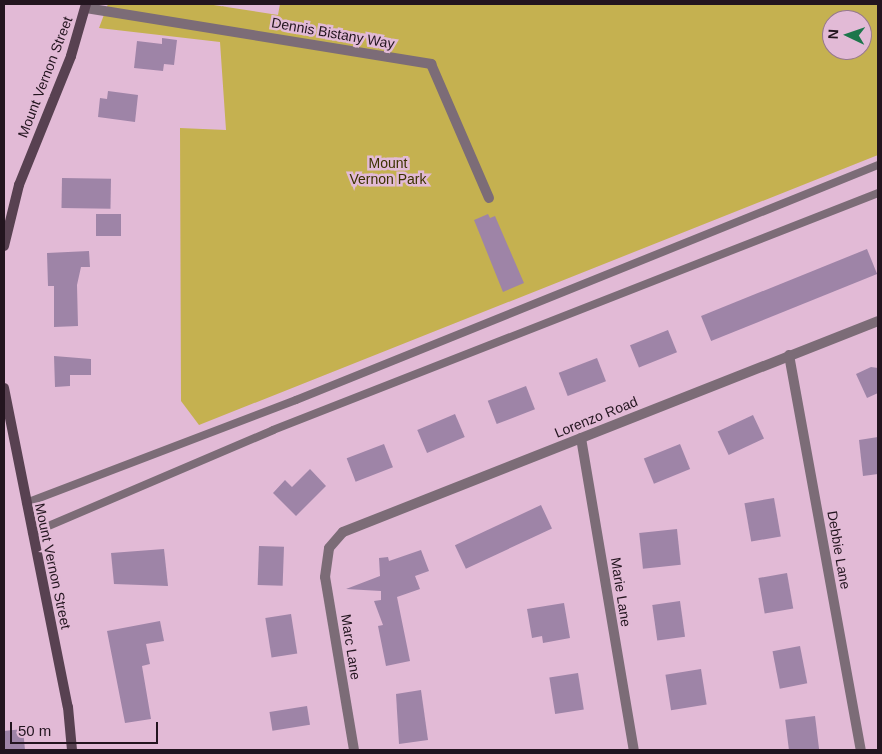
<!DOCTYPE html>
<html>
<head>
<meta charset="utf-8">
<style>
  body { margin:0 }
  #map { position:relative; width:882px; height:754px; overflow:hidden; background:#e2bad6; font-family:Helvetica,sans-serif }
  div>[style] { position:absolute }
  .green>* { inset:0; background:#c5b150 }
  .building>* { inset:0; background:#9e84a7; transform-origin:0 0 }
  .lane>* { height:8px; margin:-4px; padding:0 4px; transform-origin:4px; border-radius:4px; background:#7c6c77 }
  .street>* { height:10px; margin:-5px; padding:0 5px; transform-origin:5px; border-radius:5px; background:#7c6c77 }
  .secondary>* { height:10px; margin:-5px; padding:0 5px; transform-origin:5px; border-radius:5px; background:#584151 }
  span { translate:-50% -50%; white-space:nowrap; text-align:center; line-height:1.15; -webkit-text-stroke:5px #e2bad6; paint-order:stroke }
  .street-label { font-size:14px; color:#23151f }
  .park-label { font-size:14px; color:#3c3200 }
  .frame { position:absolute; inset:0; border:5px solid #23151f; pointer-events:none }
  .north { position:absolute; left:822px; top:10px; width:50px; height:50px; box-sizing:border-box; background:#e2bad6; border:1px solid #96788d; border-radius:50%; rotate:273deg; font-size:14px; font-weight:700; line-height:20px; text-align:center; color:#23151f }
  .north::after { content:''; display:block; margin:auto; width:18px; height:22px; background:#1c764b; clip-path:polygon(50% 0,100% 100%,50% 72%,0 100%) }
  .scale { position:absolute; left:10px; top:722px; width:148px; height:22px; box-sizing:border-box; border:2px solid #23151f; border-top:0; padding-left:6px; font-size:15px; line-height:18px; white-space:nowrap; color:#23151f; -webkit-text-stroke:4px #e2bad6; paint-order:stroke }
</style>
</head>
<body>
<div id="map">
  <div class="green">
    <div style="clip-path:polygon(evenodd,108px 4px,207px 4px,278px 15px,280px 4px,878px 4px,878px 155px,199px 425px,181px 401px,180px 128px,226px 130px,220px 42px,99px 28px,108px 4px,832px 20px,862px 20px,862px 50px,832px 50px,832px 20px)"></div>
  </div>
  <div class="building">
    <div style="clip-path:polygon(162px 38px,177px 40px,174px 65px,164px 64px,163px 71px,134px 68px,137px 41px,162px 44px)"></div>
    <div style="clip-path:polygon(108px 91px,138px 95px,135px 122px,98px 117px,100px 98px,107px 99px)"></div>
    <div style="left:62px;top:178px;width:49px;height:30px;rotate:1deg"></div>
    <div style="left:121px;top:214px;width:22px;height:25px;rotate:90deg"></div>
    <div style="clip-path:polygon(488px 214px,490px 218px,495px 216px,524px 283px,503px 292px,474px 220px)"></div>
    <div style="left:867px;top:249px;width:27px;height:179px;rotate:68deg"></div>
    <div style="clip-path:polygon(89px 251px,90px 267px,81px 267px,77px 285px,78px 326px,54px 327px,54px 286px,48px 286px,47px 253px)"></div>
    <div style="left:668px;top:330px;width:24px;height:41px;rotate:68deg"></div>
    <div style="clip-path:polygon(54px 356px,91px 359px,91px 375px,70px 375px,70px 386px,55px 387px)"></div>
    <div style="left:597px;top:358px;width:25px;height:41px;rotate:69deg"></div>
    <div style="clip-path:polygon(871px 367px,878px 368px,878px 393px,867px 398px,856px 374px)"></div>
    <div style="left:526px;top:386px;width:25px;height:41px;rotate:69deg"></div>
    <div style="left:455px;top:414px;width:25px;height:41px;rotate:67deg"></div>
    <div style="left:753px;top:415px;width:26px;height:39px;rotate:65deg"></div>
    <div style="clip-path:polygon(878px 437px,878px 474px,863px 476px,859px 440px)"></div>
    <div style="left:384px;top:444px;width:25px;height:40px;rotate:69deg"></div>
    <div style="left:680px;top:444px;width:27px;height:39px;rotate:68deg"></div>
    <div style="clip-path:polygon(310px 469px,326px 486px,296px 516px,273px 493px,285px 480px,292px 487px)"></div>
    <div style="left:774px;top:498px;width:39px;height:30px;rotate:80deg"></div>
    <div style="left:541px;top:505px;width:26px;height:95px;rotate:65deg"></div>
    <div style="left:677px;top:529px;width:36px;height:38px;rotate:84deg"></div>
    <div style="left:259px;top:546px;width:25px;height:39px;rotate:2deg"></div>
    <div style="clip-path:polygon(164px 549px,168px 586px,114px 584px,111px 553px)"></div>
    <div style="clip-path:polygon(421px 550px,429px 571px,415px 576px,420px 589px,397px 597px,410px 661px,386px 666px,378px 626px,383px 625px,374px 601px,381px 600px,381px 591px,346px 589px,380px 576px,379px 558px,388px 557px,389px 561px)"></div>
    <div style="left:787px;top:573px;width:36px;height:29px;rotate:80deg"></div>
    <div style="left:680px;top:601px;width:36px;height:28px;rotate:82deg"></div>
    <div style="clip-path:polygon(564px 603px,570px 638px,543px 643px,542px 636px,532px 638px,527px 609px)"></div>
    <div style="left:291px;top:614px;width:40px;height:26px;rotate:81deg"></div>
    <div style="clip-path:polygon(160px 621px,164px 641px,146px 644px,150px 664px,142px 666px,151px 719px,125px 723px,107px 631px)"></div>
    <div style="left:800px;top:646px;width:38px;height:28px;rotate:79deg"></div>
    <div style="left:701px;top:669px;width:36px;height:36px;rotate:81deg"></div>
    <div style="left:578px;top:673px;width:37px;height:29px;rotate:81deg"></div>
    <div style="clip-path:polygon(421px 690px,428px 740px,399px 744px,396px 694px)"></div>
    <div style="left:307px;top:706px;width:19px;height:38px;rotate:81deg"></div>
    <div style="left:815px;top:716px;width:34px;height:30px;rotate:83deg"></div>
    <div style="clip-path:polygon(23px 729px,25px 750px,4px 750px,4px 731px)"></div>
  </div>
  <div class="lane">
    <div style="left:26px;top:503px;width:289px;rotate:-20.9deg"></div>
    <div style="left:296px;top:400px;width:628px;rotate:-21.99deg"></div>
    <div style="left:32px;top:533px;width:262px;rotate:-23.1deg"></div>
    <div style="left:273px;top:430px;width:650px;rotate:-21.39deg"></div>
  </div>
  <div class="street">
    <div style="left:86px;top:8px;width:350px;rotate:9.2deg"></div>
    <div style="left:431px;top:64px;width:146px;rotate:66.6deg"></div>
    <div style="left:789px;top:355px;width:402px;rotate:79.7deg"></div>
    <div style="left:581px;top:438px;width:316px;rotate:80.4deg"></div>
    <div style="left:354px;top:750px;width:175px;rotate:-99.5deg"></div>
    <div style="left:325px;top:577px;width:29px;rotate:-82deg"></div>
    <div style="left:329px;top:548px;width:21px;rotate:-49deg"></div>
    <div style="left:343px;top:532px;width:575px;rotate:-21.52deg"></div>
  </div>
  <div class="secondary">
    <div style="left:4px;top:246px;width:63px;rotate:-76.2deg"></div>
    <div style="left:19px;top:185px;width:139px;rotate:-68deg"></div>
    <div style="left:71px;top:56px;width:54px;rotate:-73.9deg"></div>
    <div style="left:4px;top:388px;width:325px;rotate:78.7deg"></div>
    <div style="left:68px;top:707px;width:43px;rotate:84.7deg"></div>
  </div>
  <div class="street-label">
    <span style="left:333px;top:33px;rotate:10deg">Dennis Bistany Way</span>
    <span style="left:45px;top:77px;rotate:-69deg">Mount Vernon Street</span>
    <span style="left:596px;top:417px;rotate:-22deg">Lorenzo Road</span>
    <span style="left:839px;top:550px;rotate:80deg">Debbie Lane</span>
    <span style="left:53px;top:566px;rotate:78deg">Mount Vernon Street</span>
    <span style="left:621px;top:592px;rotate:81deg">Marie Lane</span>
    <span style="left:351px;top:647px;rotate:81deg">Marc Lane</span>
  </div>
  <div class="park-label">
    <span style="left:388px;top:171px">Mount<br>Vernon Park</span>
  </div>
  <div class="frame"></div>
  <div class="north">N</div>
  <div class="scale">50 m</div>
</div>
</body>
</html>
